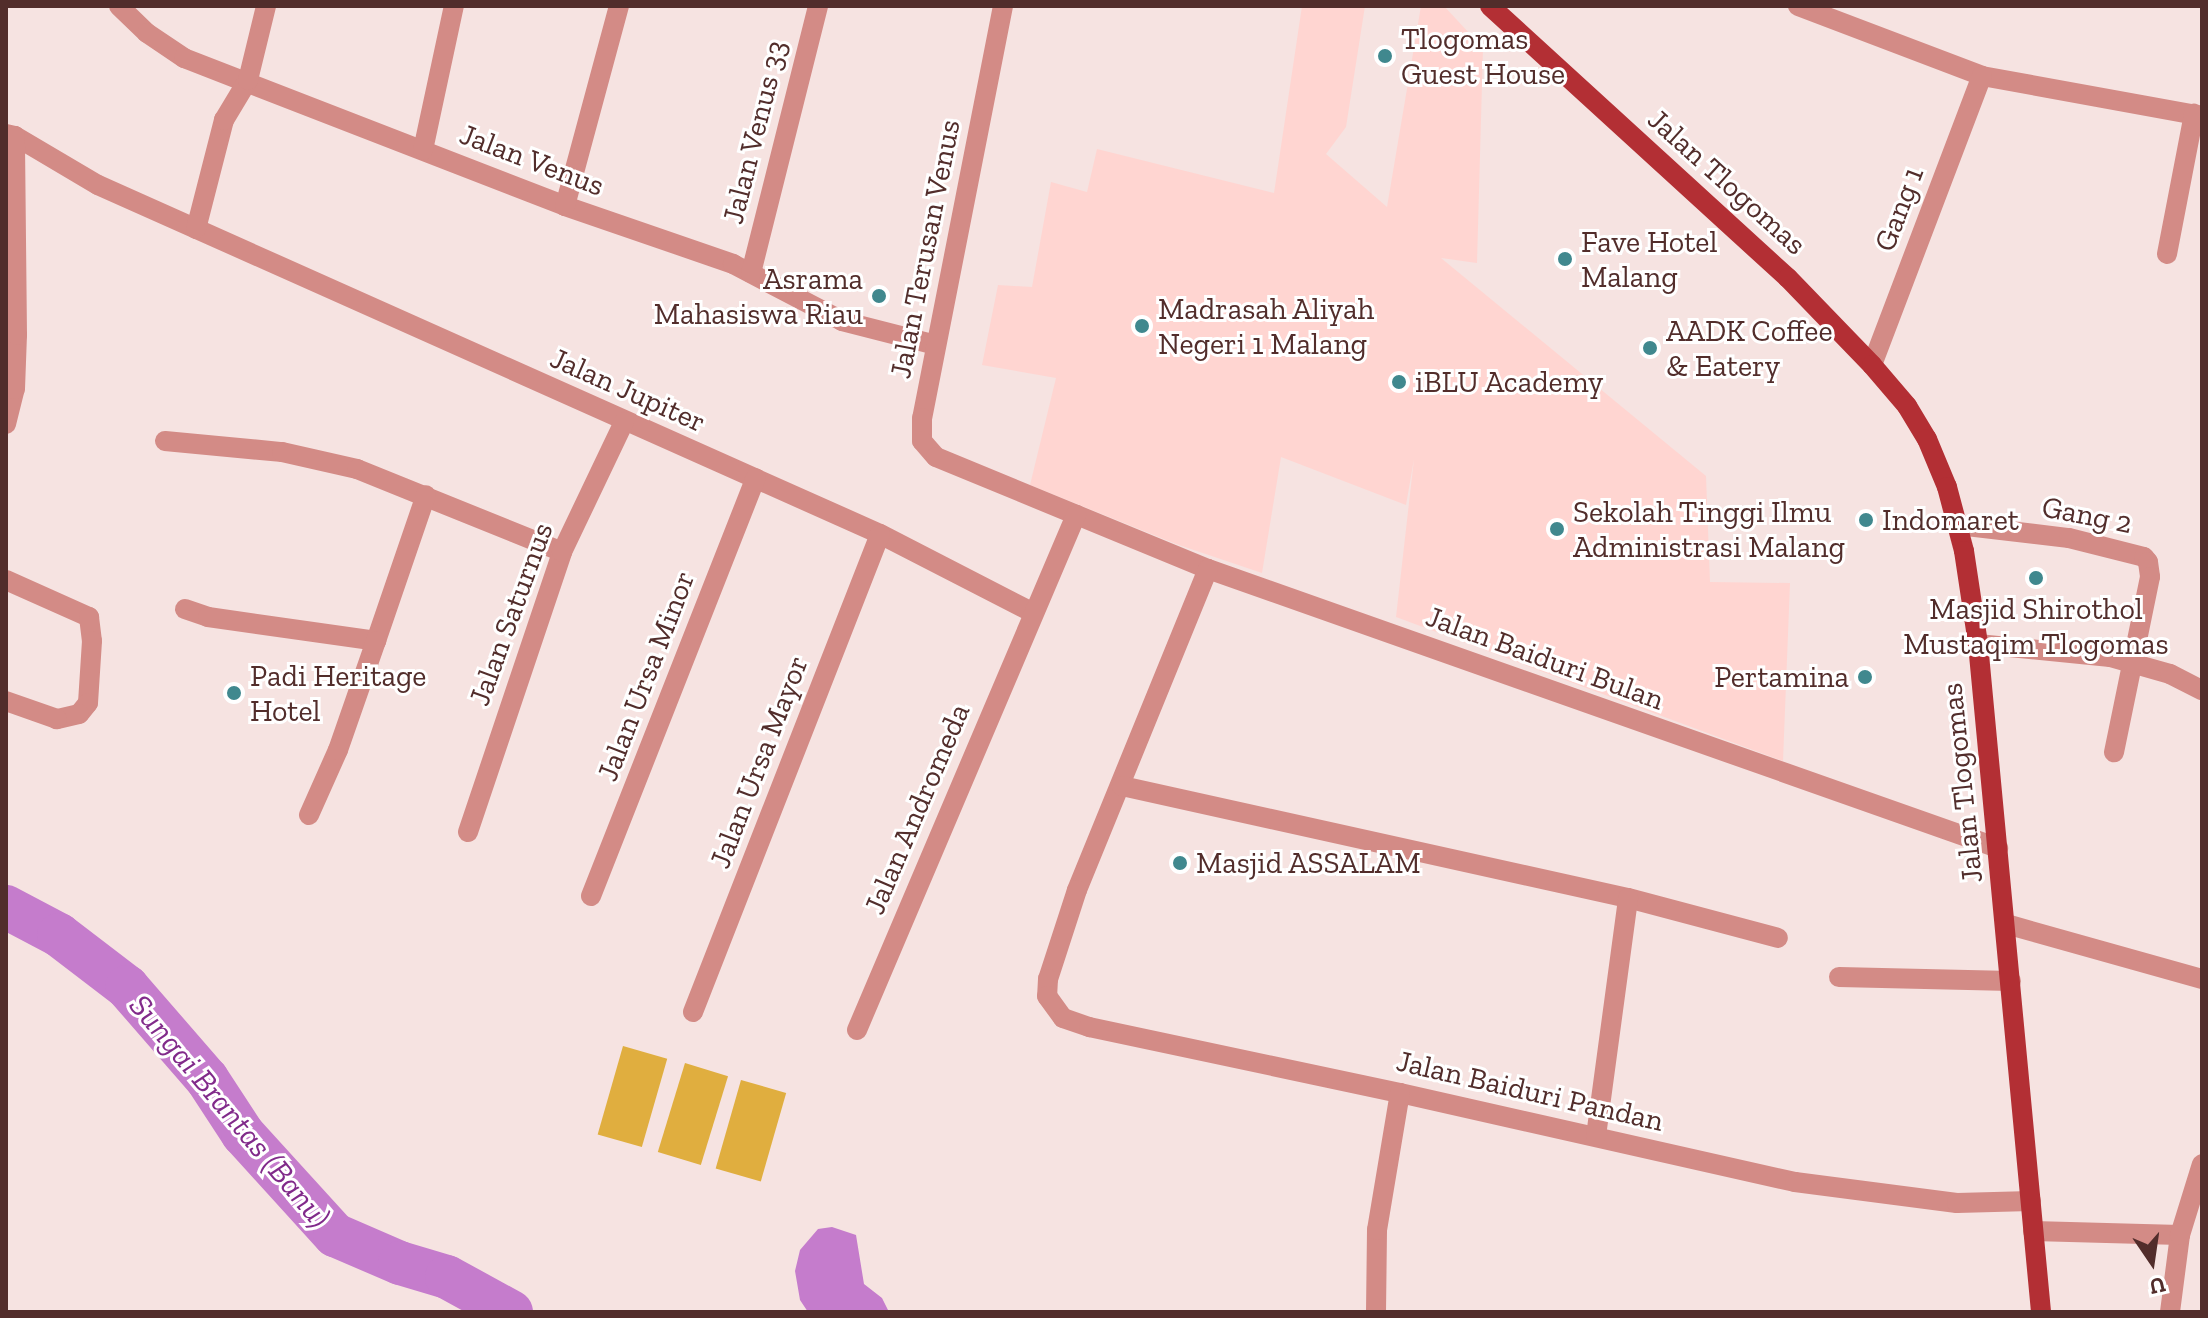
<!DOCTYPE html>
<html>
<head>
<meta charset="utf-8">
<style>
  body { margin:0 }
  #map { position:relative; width:2208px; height:1318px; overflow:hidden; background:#f6e3e1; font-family:"Zilla Slab",serif }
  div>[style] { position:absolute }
  .built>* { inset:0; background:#ffd5d1 }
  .green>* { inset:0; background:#e0ae3f; transform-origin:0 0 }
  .water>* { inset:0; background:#c57ccc }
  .river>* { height:44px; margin:-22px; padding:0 22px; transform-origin:22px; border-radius:22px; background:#c57ccc }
  .minor>* { height:20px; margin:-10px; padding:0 10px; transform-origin:10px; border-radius:10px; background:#d38b86 }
  .primary>* { height:20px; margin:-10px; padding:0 10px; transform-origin:10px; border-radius:10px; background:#b32f34 }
  .dots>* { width:22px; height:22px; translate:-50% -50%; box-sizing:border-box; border:4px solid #fff; border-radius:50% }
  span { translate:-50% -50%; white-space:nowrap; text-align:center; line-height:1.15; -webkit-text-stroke:6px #fff; paint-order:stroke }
  .poi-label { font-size:30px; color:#522d2b }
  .left { translate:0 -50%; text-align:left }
  .right { translate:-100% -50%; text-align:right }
  .street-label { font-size:30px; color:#522d2b }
  .water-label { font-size:32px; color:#812a8a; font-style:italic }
  .frame { position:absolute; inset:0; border:8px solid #522d2b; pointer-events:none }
  .north { position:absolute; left:2112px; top:1222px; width:80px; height:80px; -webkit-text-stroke:6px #fff; paint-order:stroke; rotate:167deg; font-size:22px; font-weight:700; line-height:32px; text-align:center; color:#522d2b }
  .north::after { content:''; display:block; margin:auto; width:28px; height:36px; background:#522d2b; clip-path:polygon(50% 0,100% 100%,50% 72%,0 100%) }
</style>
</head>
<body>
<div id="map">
  <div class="built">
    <div style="clip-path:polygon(1302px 6px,1365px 6px,1346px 127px,1326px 154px,1387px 207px,1421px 6px,1444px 6px,1483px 48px,1477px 263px,1441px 258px,1706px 476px,1710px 582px,1790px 583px,1783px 761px,1396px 617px,1414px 459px,1406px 505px,1281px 457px,1262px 573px,1176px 544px,1030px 485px,1056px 378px,982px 365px,998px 285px,1032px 287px,1051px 182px,1087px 192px,1097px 149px,1274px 193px)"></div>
  </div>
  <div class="green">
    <div style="left:623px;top:1046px;width:46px;height:92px;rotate:16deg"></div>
    <div style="left:685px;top:1063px;width:45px;height:93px;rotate:17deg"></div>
    <div style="left:741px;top:1080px;width:47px;height:92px;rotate:16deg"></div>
  </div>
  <div class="water">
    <div style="clip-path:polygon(832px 1227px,856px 1235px,864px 1284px,882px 1298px,889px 1312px,808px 1312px,800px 1300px,795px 1271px,800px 1250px,818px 1229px)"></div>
  </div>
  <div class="river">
    <div style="left:6px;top:907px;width:60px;rotate:27.8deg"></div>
    <div style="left:59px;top:935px;width:86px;rotate:37.4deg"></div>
    <div style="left:127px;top:987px;width:122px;rotate:49deg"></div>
    <div style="left:207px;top:1079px;width:66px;rotate:56.8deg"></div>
    <div style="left:243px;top:1134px;width:137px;rotate:47.7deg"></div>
    <div style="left:335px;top:1235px;width:71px;rotate:23.3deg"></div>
    <div style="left:400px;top:1263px;width:49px;rotate:16.6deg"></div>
    <div style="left:447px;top:1277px;width:73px;rotate:28.7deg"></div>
  </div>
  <div class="minor">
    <div style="left:119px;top:6px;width:39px;rotate:44deg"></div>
    <div style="left:147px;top:33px;width:45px;rotate:34deg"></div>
    <div style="left:184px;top:58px;width:409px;rotate:21.2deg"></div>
    <div style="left:565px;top:206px;width:178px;rotate:19deg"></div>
    <div style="left:733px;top:264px;width:123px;rotate:27.6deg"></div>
    <div style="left:842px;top:321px;width:97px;rotate:14.3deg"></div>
    <div style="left:1003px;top:6px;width:420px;rotate:101.1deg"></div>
    <div style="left:922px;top:418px;width:23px;rotate:90deg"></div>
    <div style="left:922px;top:441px;width:21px;rotate:49deg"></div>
    <div style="left:936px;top:457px;width:294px;rotate:22.4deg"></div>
    <div style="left:1208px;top:569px;width:838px;rotate:19.45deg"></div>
    <div style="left:1798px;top:6px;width:197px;rotate:20.8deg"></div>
    <div style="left:1982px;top:76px;width:224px;rotate:10.3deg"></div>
    <div style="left:6px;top:134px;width:9px;rotate:13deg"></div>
    <div style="left:15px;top:136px;width:96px;rotate:30.6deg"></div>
    <div style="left:98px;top:185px;width:856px;rotate:24.05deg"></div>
    <div style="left:880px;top:534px;width:171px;rotate:27.2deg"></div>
    <div style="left:423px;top:150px;width:147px;rotate:-77.9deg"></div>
    <div style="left:565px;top:206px;width:207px;rotate:-74.9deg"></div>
    <div style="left:196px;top:229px;width:113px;rotate:-75.6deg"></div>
    <div style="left:224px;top:120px;width:47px;rotate:-59deg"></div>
    <div style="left:248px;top:80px;width:76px;rotate:-76.3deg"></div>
    <div style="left:2167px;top:254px;width:143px;rotate:-79.1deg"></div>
    <div style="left:751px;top:273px;width:275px;rotate:-75.9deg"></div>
    <div style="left:1872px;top:365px;width:309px;rotate:-69.2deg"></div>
    <div style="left:6px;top:424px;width:36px;rotate:-76deg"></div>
    <div style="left:15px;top:389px;width:54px;rotate:-87.9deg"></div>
    <div style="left:17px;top:335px;width:199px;rotate:-90.6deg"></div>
    <div style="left:165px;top:441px;width:118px;rotate:5.4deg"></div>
    <div style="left:282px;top:452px;width:77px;rotate:12.8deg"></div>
    <div style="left:357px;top:469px;width:221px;rotate:22deg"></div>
    <div style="left:1958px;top:525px;width:112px;rotate:6.7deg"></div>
    <div style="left:2069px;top:538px;width:77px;rotate:14.2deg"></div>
    <div style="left:2144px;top:557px;width:6px;rotate:51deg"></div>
    <div style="left:2148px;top:562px;width:15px;rotate:82deg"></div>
    <div style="left:2150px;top:577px;width:179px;rotate:101.6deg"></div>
    <div style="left:1208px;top:569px;width:347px;rotate:112.2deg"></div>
    <div style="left:1077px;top:890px;width:94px;rotate:108deg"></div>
    <div style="left:1048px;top:979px;width:17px;rotate:93deg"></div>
    <div style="left:1047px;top:996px;width:27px;rotate:54deg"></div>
    <div style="left:1063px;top:1018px;width:28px;rotate:19deg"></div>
    <div style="left:1089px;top:1027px;width:318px;rotate:12deg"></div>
    <div style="left:1400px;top:1093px;width:405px;rotate:12.7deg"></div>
    <div style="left:1795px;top:1182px;width:163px;rotate:7.4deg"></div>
    <div style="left:1957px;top:1203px;width:74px;rotate:-1.5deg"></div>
    <div style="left:6px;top:580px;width:91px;rotate:24deg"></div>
    <div style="left:89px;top:617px;width:24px;rotate:83deg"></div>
    <div style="left:92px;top:641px;width:62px;rotate:93.7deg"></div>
    <div style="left:88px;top:703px;width:14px;rotate:129deg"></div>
    <div style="left:79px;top:714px;width:23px;rotate:167deg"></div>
    <div style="left:57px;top:719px;width:54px;rotate:-160.6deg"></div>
    <div style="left:185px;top:609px;width:24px;rotate:19deg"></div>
    <div style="left:208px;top:617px;width:170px;rotate:8.1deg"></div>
    <div style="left:376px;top:641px;width:154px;rotate:-71.1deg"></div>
    <div style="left:1978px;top:644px;width:133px;rotate:5.6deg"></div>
    <div style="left:2110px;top:657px;width:62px;rotate:15.8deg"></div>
    <div style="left:2170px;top:674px;width:36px;rotate:27deg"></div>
    <div style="left:1122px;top:786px;width:518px;rotate:12.48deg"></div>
    <div style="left:1628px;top:898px;width:155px;rotate:14.9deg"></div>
    <div style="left:309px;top:815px;width:71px;rotate:-66deg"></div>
    <div style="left:338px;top:750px;width:115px;rotate:-70.8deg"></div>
    <div style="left:468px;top:832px;width:295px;rotate:-71.4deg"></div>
    <div style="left:562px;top:552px;width:144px;rotate:-64.5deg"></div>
    <div style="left:591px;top:896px;width:449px;rotate:-68.5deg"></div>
    <div style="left:2006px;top:924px;width:204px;rotate:15.7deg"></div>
    <div style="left:1839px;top:977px;width:172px;rotate:1.3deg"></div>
    <div style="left:693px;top:1012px;width:513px;rotate:-68.63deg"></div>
    <div style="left:857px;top:1030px;width:560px;rotate:-66.96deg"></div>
    <div style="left:1596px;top:1136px;width:240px;rotate:-82.3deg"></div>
    <div style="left:2033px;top:1231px;width:147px;rotate:1.6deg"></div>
    <div style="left:1376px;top:1312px;width:82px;rotate:-89.3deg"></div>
    <div style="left:1377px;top:1230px;width:139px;rotate:-80.5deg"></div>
    <div style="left:2170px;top:1312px;width:78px;rotate:-82.6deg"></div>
    <div style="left:2180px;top:1235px;width:74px;rotate:-72.8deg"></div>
  </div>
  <div class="primary">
    <div style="left:1490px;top:6px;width:403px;rotate:42.4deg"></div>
    <div style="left:1788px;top:278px;width:121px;rotate:46deg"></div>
    <div style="left:1872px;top:365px;width:54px;rotate:49.5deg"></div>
    <div style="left:1907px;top:406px;width:39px;rotate:59deg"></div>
    <div style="left:1927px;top:439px;width:52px;rotate:67.4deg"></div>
    <div style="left:1947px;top:487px;width:66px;rotate:75.1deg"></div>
    <div style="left:1964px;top:551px;width:94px;rotate:81.4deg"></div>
    <div style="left:1978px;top:644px;width:671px;rotate:84.61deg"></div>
  </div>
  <div class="dots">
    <div style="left:1385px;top:56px;background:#40888e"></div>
    <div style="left:1565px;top:259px;background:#40888e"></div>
    <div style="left:879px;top:296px;background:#40888e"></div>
    <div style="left:1142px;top:326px;background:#40888e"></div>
    <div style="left:1650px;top:348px;background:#40888e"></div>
    <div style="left:1399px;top:382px;background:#40888e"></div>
    <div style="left:1866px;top:520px;background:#40888e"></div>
    <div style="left:1557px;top:529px;background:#40888e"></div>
    <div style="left:2036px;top:578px;background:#40888e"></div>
    <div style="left:1865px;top:677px;background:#40888e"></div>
    <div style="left:234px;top:693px;background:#40888e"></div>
    <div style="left:1180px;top:863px;background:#40888e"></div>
  </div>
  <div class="poi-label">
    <span class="left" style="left:1401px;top:56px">Tlogomas<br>Guest House</span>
    <span class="left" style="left:1581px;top:259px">Fave Hotel<br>Malang</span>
    <span class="right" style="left:863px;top:296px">Asrama<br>Mahasiswa Riau</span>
    <span class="left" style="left:1158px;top:326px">Madrasah Aliyah<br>Negeri 1 Malang</span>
    <span class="left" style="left:1666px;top:348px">AADK Coffee<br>&amp; Eatery</span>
    <span class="left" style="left:1415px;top:382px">iBLU Academy</span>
    <span class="left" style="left:1573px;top:529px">Sekolah Tinggi Ilmu<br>Administrasi Malang</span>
    <span class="left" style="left:1882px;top:520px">Indomaret</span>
    <span style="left:2036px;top:626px">Masjid Shirothol<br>Mustaqim Tlogomas</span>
    <span class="left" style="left:250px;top:693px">Padi Heritage<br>Hotel</span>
    <span class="right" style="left:1849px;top:677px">Pertamina</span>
    <span class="left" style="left:1196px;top:863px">Masjid ASSALAM</span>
  </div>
  <div class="street-label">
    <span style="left:755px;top:132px;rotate:-76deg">Jalan Venus 33</span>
    <span style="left:532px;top:160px;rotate:21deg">Jalan Venus</span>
    <span style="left:1727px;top:182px;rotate:42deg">Jalan Tlogomas</span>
    <span style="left:1899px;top:209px;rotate:-69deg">Gang 1</span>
    <span style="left:925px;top:249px;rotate:-79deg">Jalan Terusan Venus</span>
    <span style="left:628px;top:390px;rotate:24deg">Jalan Jupiter</span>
    <span style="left:2087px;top:515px;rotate:11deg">Gang 2</span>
    <span style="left:511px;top:614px;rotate:-70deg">Jalan Saturnus</span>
    <span style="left:1545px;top:658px;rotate:20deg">Jalan Baiduri Bulan</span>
    <span style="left:646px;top:676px;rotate:-69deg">Jalan Ursa Minor</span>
    <span style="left:759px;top:762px;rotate:-69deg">Jalan Ursa Mayor</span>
    <span style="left:1962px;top:783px;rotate:-96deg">Jalan Tlogomas</span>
    <span style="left:917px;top:809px;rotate:-67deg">Jalan Andromeda</span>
    <span style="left:1530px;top:1091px;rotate:13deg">Jalan Baiduri Pandan</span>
  </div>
  <div class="water-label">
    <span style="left:230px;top:1111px;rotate:50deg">Sungai Brantas (Banu)</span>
  </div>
  <div class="frame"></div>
  <div class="north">U</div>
</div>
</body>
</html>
